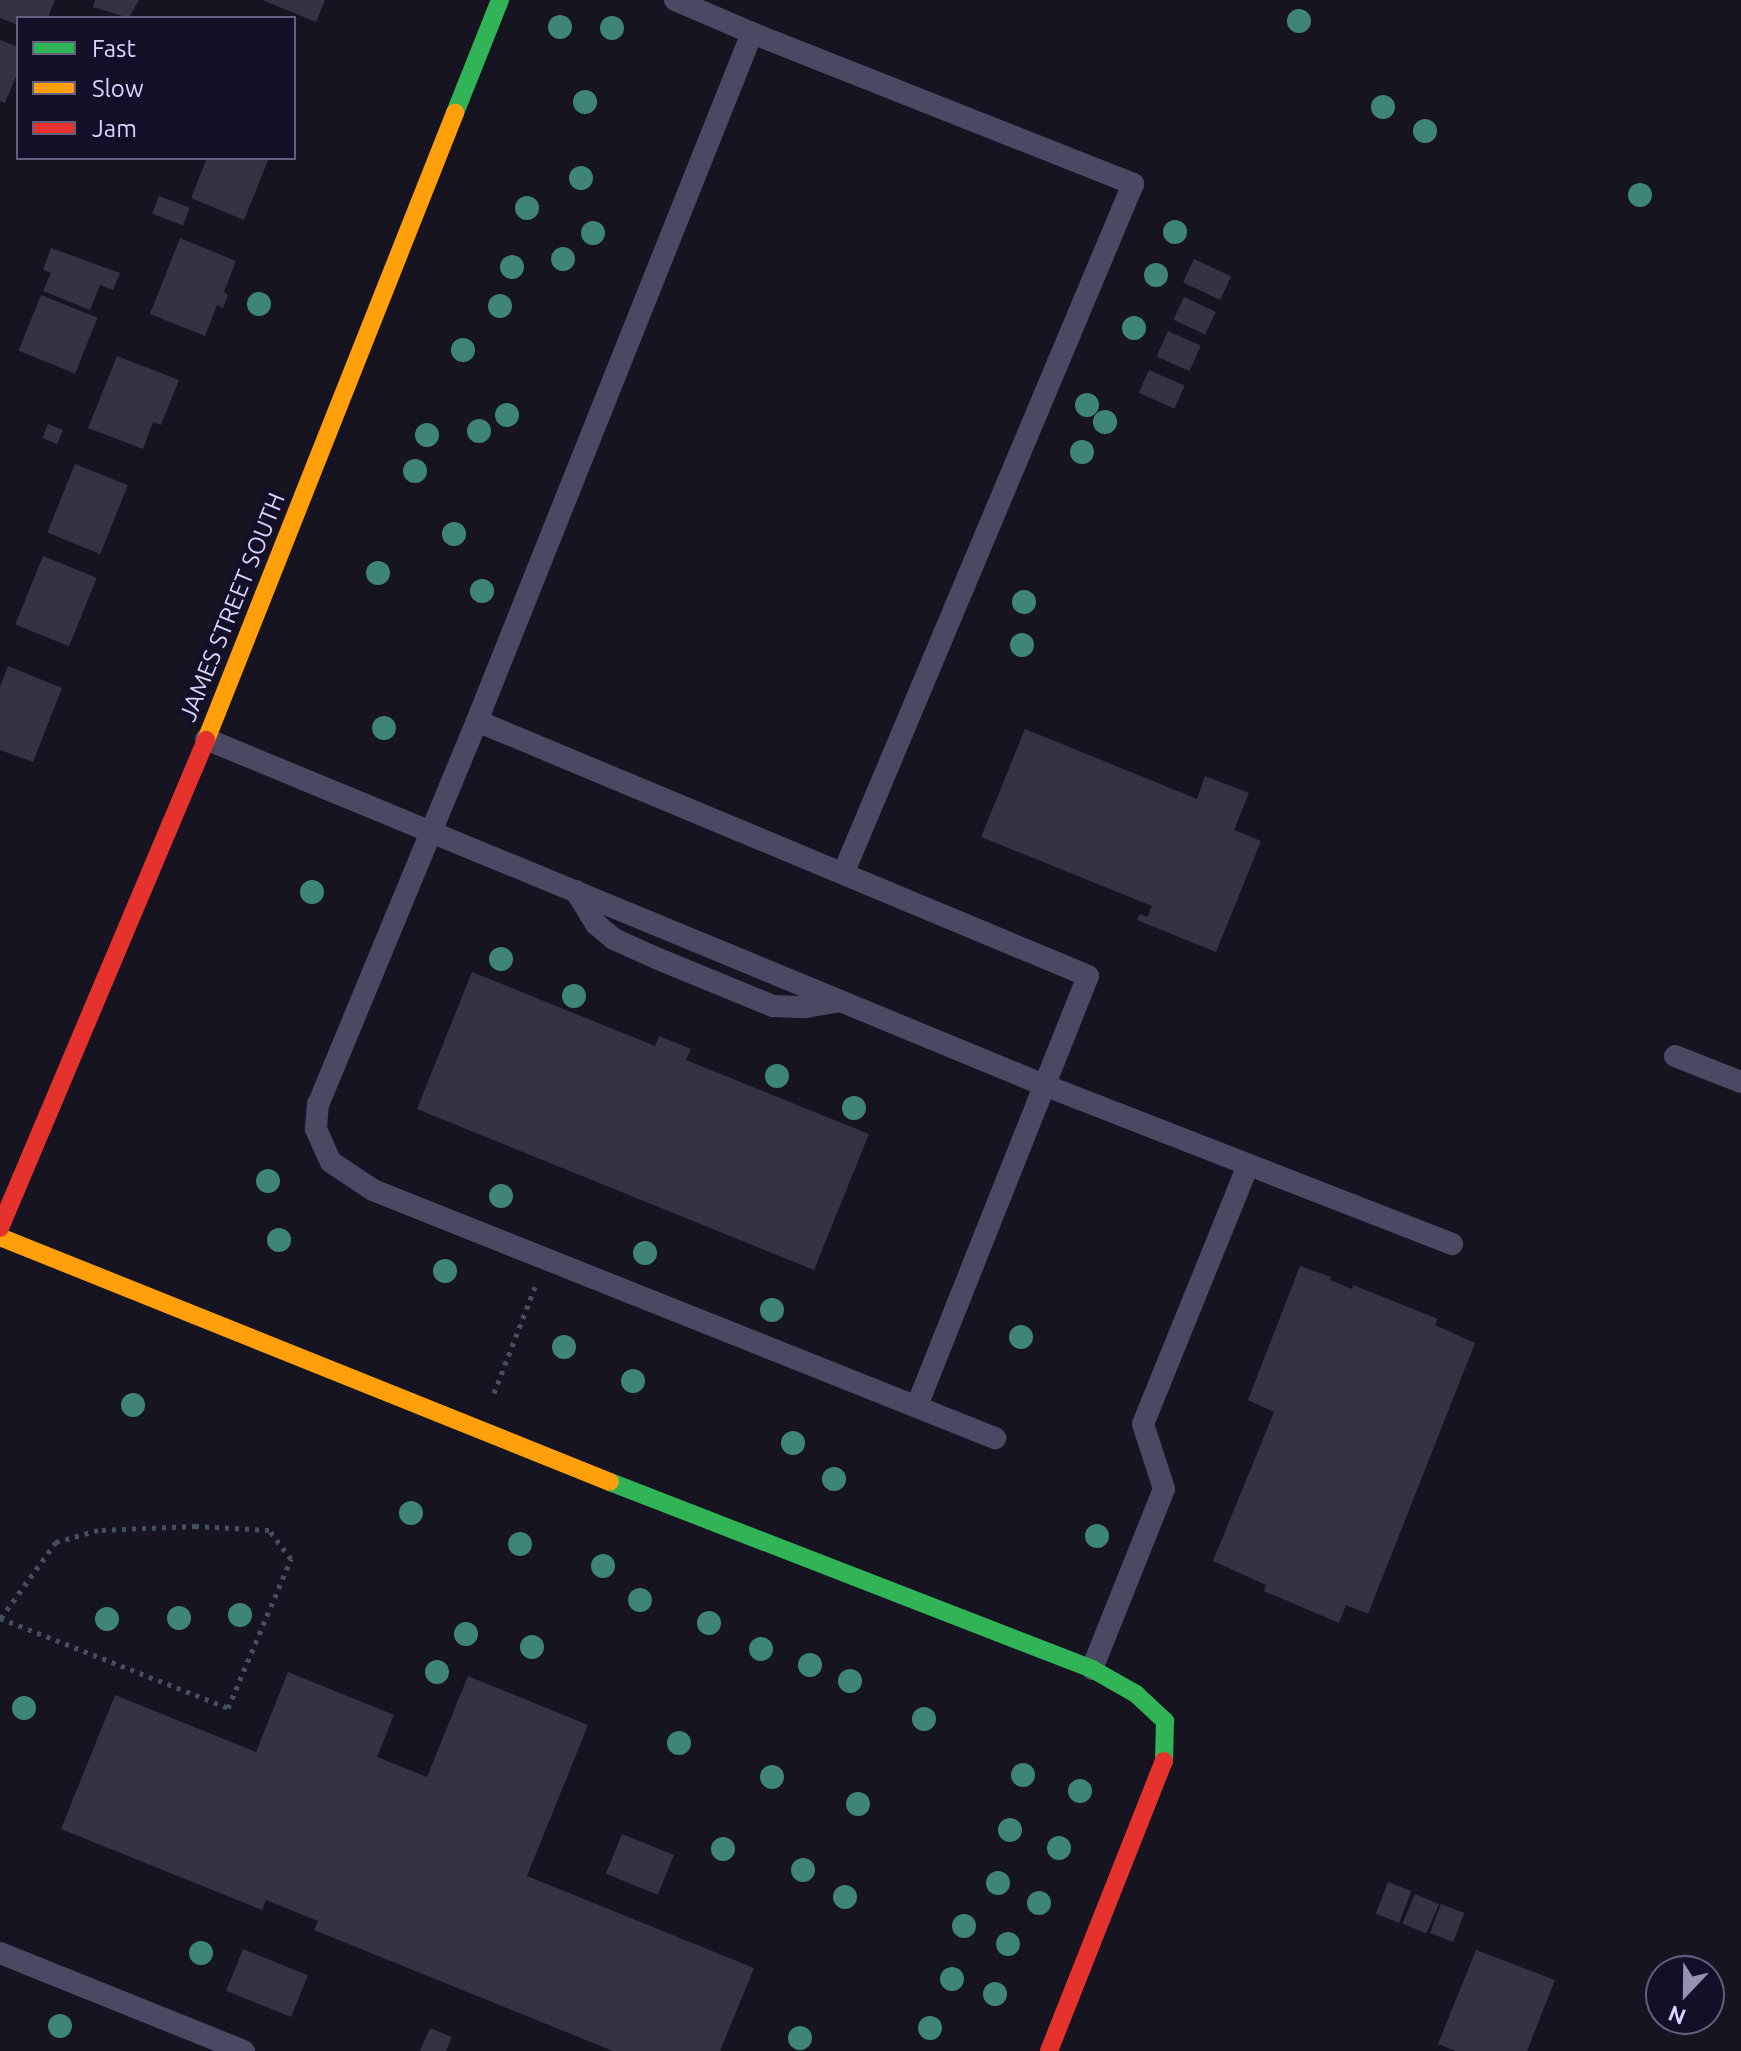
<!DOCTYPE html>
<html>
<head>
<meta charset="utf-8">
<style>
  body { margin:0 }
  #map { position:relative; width:1741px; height:2051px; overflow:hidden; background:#161421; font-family:Ubuntu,sans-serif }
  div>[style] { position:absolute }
  .building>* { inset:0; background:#343243; transform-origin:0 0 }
  .path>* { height:5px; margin-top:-2.5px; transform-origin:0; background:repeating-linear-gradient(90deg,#44505f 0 4px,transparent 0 10px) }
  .lane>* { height:22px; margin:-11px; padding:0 11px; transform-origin:11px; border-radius:11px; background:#4a4962 }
  .fast>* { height:18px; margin:-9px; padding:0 9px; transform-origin:9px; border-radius:9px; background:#30b455 }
  .slow>* { height:18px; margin:-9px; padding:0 9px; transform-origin:9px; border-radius:9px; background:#ff9f0a }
  .jam>* { height:18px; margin:-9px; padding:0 9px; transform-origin:9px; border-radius:9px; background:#e5322d }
  .trees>* { width:24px; height:24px; margin:-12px; border-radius:50%; background:#3e8478 }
  span { translate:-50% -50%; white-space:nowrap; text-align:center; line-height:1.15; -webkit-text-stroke:8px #130f26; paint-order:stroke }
  .street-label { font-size:24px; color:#d9d4ff }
  .legend { position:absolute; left:16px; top:16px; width:280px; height:144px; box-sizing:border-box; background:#130f26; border:2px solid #625e7d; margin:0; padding:10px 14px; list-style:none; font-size:24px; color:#d9d4ff }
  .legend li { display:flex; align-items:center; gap:16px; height:40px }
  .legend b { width:40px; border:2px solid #625e7d }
  .north { position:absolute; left:1645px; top:1955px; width:80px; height:80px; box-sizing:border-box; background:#130f26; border:2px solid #625e7d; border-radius:50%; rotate:202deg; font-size:22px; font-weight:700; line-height:32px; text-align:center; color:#d9d4ff }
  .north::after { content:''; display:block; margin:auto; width:28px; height:36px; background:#9591b1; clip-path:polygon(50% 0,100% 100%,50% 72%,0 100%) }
</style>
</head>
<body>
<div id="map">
  <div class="building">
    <div style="clip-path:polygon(0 0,55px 0,48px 18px,18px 18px,18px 25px,0 18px)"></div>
    <div style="clip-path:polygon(95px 0,139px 0,129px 18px,93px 7px)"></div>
    <div style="clip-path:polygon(262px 0,325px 0,316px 22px)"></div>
    <div style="clip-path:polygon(0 40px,18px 47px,18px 72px,5px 103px,0 101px)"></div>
    <div style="clip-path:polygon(207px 158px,269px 158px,244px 220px,191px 198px)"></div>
    <div style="left:159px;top:196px;width:33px;height:19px;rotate:21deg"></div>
    <div style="clip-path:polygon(180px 238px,236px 261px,224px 292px,228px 295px,223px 308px,217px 305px,205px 336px,150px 314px)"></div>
    <div style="clip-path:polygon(51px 248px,120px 273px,113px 290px,100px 285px,90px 310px,43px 291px,51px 273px,43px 270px)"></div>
    <div style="left:1194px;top:259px;width:41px;height:26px;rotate:25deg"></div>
    <div style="left:41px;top:295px;width:61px;height:60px;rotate:22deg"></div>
    <div style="left:1184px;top:297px;width:35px;height:25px;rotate:25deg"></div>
    <div style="left:1168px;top:331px;width:36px;height:28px;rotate:24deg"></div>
    <div style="clip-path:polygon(117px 356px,179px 380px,161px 425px,153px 422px,143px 449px,88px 428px)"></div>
    <div style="left:1149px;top:370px;width:39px;height:25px;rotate:24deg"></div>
    <div style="left:48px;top:424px;width:16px;height:15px;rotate:22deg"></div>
    <div style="left:75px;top:464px;width:57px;height:74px;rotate:22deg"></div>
    <div style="left:43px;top:556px;width:58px;height:74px;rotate:22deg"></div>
    <div style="clip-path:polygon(8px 666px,62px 688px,33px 762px,0 750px,0 687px)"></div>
    <div style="clip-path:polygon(1025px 729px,1197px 799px,1205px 776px,1249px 793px,1234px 830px,1261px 841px,1216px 952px,1137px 920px,1140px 914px,1147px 917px,1152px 906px,981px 837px)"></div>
    <div style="clip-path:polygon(472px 972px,655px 1046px,659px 1036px,691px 1049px,686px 1060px,869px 1134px,814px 1270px,417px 1109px)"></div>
    <div style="clip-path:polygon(1300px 1266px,1331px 1277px,1330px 1280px,1352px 1289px,1353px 1285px,1438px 1319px,1435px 1325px,1475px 1343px,1368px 1614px,1346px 1605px,1339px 1623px,1264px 1591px,1266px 1585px,1213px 1561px,1274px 1412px,1248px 1400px)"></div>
    <div style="clip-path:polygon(288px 1672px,394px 1715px,377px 1757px,427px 1777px,468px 1676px,588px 1725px,527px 1876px,754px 1968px,720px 2051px,613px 2051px,314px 1930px,318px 1921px,266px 1900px,262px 1910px,61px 1829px,115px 1695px,256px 1752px)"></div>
    <div style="left:622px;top:1834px;width:56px;height:43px;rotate:22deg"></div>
    <div style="left:1388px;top:1882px;width:25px;height:34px;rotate:21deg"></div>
    <div style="left:1415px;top:1894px;width:26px;height:32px;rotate:23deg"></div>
    <div style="left:1441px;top:1904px;width:25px;height:31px;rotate:21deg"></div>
    <div style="left:243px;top:1949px;width:70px;height:45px;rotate:22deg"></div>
    <div style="clip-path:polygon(1476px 1950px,1555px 1980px,1527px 2051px,1456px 2051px,1438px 2044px)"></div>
    <div style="clip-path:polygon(430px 2028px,452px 2037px,446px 2051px,420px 2051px)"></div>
  </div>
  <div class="path">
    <div style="left:494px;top:1393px;width:114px;rotate:-68.9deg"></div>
    <div style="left:0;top:1618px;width:245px;rotate:21.5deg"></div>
    <div style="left:228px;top:1708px;width:162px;rotate:-67.1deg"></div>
    <div style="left:291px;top:1559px;width:36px;rotate:-127deg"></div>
    <div style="left:269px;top:1530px;width:73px;rotate:-176.9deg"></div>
    <div style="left:196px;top:1526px;width:98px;rotate:177.7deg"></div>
    <div style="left:98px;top:1530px;width:44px;rotate:164.1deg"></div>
    <div style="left:56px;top:1542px;width:94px;rotate:125.9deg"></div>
  </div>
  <div class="lane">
    <div style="left:675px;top:0;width:84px;rotate:23.2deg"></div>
    <div style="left:752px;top:33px;width:741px;rotate:111.79deg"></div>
    <div style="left:477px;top:721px;width:415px;rotate:112.5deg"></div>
    <div style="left:318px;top:1104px;width:25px;rotate:95deg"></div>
    <div style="left:316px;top:1129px;width:36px;rotate:66deg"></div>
    <div style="left:331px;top:1162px;width:50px;rotate:33.7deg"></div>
    <div style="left:373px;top:1190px;width:670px;rotate:21.74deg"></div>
    <div style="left:752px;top:33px;width:410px;rotate:21.6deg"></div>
    <div style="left:1133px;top:184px;width:748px;rotate:112.8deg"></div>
    <div style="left:477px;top:721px;width:662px;rotate:22.65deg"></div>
    <div style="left:1088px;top:976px;width:463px;rotate:111.7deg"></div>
    <div style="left:206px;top:739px;width:907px;rotate:22.44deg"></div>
    <div style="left:1044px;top:1085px;width:438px;rotate:21.3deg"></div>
    <div style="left:576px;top:891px;width:39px;rotate:59deg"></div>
    <div style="left:596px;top:924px;width:23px;rotate:40deg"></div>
    <div style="left:614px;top:939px;width:46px;rotate:24.3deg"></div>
    <div style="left:656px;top:958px;width:126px;rotate:22.3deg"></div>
    <div style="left:773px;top:1006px;width:33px;rotate:2deg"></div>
    <div style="left:806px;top:1007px;width:35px;rotate:-10deg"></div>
    <div style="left:1675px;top:1056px;width:71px;rotate:21.5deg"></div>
    <div style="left:1092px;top:1669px;width:194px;rotate:-68.2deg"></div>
    <div style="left:1164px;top:1489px;width:68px;rotate:-107.9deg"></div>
    <div style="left:1143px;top:1424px;width:279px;rotate:-67.9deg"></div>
    <div style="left:0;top:1953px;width:263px;rotate:21.9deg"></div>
  </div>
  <div class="fast">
    <div style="left:455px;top:113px;width:122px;rotate:-68.3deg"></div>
    <div style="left:610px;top:1482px;width:517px;rotate:21.2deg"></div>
    <div style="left:1092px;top:1669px;width:51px;rotate:29.6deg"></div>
    <div style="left:1136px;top:1694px;width:40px;rotate:43deg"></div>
    <div style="left:1165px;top:1721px;width:40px;rotate:91.4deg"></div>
  </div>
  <div class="slow">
    <div style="left:206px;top:740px;width:675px;rotate:-68.34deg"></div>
    <div style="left:0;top:1237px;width:657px;rotate:21.88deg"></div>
  </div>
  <div class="jam">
    <div style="left:0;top:1228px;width:530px;rotate:-67.11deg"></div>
    <div style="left:1049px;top:2051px;width:312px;rotate:-68.4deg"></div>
  </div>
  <div class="trees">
    <div style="left:1299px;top:21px"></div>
    <div style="left:560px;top:27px"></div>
    <div style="left:612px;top:28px"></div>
    <div style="left:585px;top:102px"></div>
    <div style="left:1383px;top:107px"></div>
    <div style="left:1425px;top:131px"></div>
    <div style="left:581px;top:178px"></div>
    <div style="left:1640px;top:195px"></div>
    <div style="left:527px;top:208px"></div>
    <div style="left:1175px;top:232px"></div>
    <div style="left:593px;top:233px"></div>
    <div style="left:563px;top:259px"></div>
    <div style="left:512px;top:267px"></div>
    <div style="left:1156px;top:275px"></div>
    <div style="left:259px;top:304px"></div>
    <div style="left:500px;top:306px"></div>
    <div style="left:1134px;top:328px"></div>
    <div style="left:463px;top:350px"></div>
    <div style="left:1087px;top:405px"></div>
    <div style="left:507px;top:415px"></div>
    <div style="left:1105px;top:422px"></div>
    <div style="left:479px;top:431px"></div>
    <div style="left:427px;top:435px"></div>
    <div style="left:1082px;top:452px"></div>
    <div style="left:415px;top:471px"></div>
    <div style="left:454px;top:534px"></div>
    <div style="left:378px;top:573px"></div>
    <div style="left:482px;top:591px"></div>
    <div style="left:1024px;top:602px"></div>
    <div style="left:1022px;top:645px"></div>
    <div style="left:384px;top:728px"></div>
    <div style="left:312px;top:892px"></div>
    <div style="left:501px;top:959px"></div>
    <div style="left:574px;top:996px"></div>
    <div style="left:777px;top:1076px"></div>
    <div style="left:854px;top:1108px"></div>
    <div style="left:268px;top:1181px"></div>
    <div style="left:501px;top:1196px"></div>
    <div style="left:279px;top:1240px"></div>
    <div style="left:645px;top:1253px"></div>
    <div style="left:445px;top:1271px"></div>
    <div style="left:772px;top:1310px"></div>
    <div style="left:1021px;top:1337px"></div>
    <div style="left:564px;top:1347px"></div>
    <div style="left:633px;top:1381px"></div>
    <div style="left:133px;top:1405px"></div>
    <div style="left:793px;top:1443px"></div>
    <div style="left:834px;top:1479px"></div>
    <div style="left:411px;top:1513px"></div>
    <div style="left:1097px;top:1536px"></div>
    <div style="left:520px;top:1544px"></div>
    <div style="left:603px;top:1566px"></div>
    <div style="left:640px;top:1600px"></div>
    <div style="left:240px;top:1615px"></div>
    <div style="left:179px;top:1618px"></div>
    <div style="left:107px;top:1619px"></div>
    <div style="left:709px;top:1623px"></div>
    <div style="left:466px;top:1634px"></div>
    <div style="left:532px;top:1647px"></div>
    <div style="left:761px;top:1649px"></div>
    <div style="left:810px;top:1665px"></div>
    <div style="left:437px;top:1672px"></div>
    <div style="left:850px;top:1681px"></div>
    <div style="left:24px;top:1708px"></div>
    <div style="left:924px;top:1719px"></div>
    <div style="left:679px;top:1743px"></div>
    <div style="left:1023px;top:1775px"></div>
    <div style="left:772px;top:1777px"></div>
    <div style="left:1080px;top:1791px"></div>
    <div style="left:858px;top:1804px"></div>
    <div style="left:1010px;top:1830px"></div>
    <div style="left:1059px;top:1848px"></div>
    <div style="left:723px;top:1849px"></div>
    <div style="left:803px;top:1870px"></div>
    <div style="left:998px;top:1883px"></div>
    <div style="left:845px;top:1897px"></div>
    <div style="left:1039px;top:1903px"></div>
    <div style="left:964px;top:1926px"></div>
    <div style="left:1008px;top:1944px"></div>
    <div style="left:201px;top:1953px"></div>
    <div style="left:952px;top:1979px"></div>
    <div style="left:995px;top:1994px"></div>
    <div style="left:60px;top:2026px"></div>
    <div style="left:930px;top:2028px"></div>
    <div style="left:800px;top:2038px"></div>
  </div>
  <div class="street-label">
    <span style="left:232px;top:607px;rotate:-68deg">JAMES STREET SOUTH</span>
  </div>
  <ul class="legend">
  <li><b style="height:10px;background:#30b455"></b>Fast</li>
  <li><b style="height:10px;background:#ff9f0a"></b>Slow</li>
  <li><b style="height:10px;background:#e5322d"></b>Jam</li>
  </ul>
  <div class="north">N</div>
</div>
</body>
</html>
